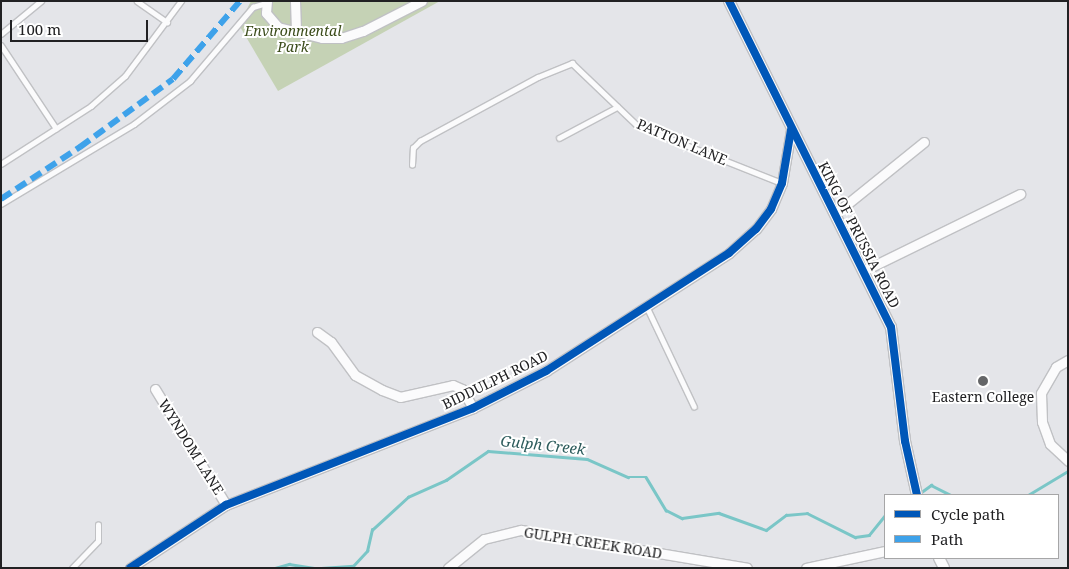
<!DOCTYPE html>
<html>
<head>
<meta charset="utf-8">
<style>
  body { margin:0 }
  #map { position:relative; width:1069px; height:569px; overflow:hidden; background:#e4e5e9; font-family:"Noto Serif",serif }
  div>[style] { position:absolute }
  .green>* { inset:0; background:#c5d2b5 }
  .stream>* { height:2.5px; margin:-1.25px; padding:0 1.25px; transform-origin:1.25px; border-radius:1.25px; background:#7ac6c7 }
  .roads { filter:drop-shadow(1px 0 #c0c1c4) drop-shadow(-1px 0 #c0c1c4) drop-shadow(0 1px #c0c1c4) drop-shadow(0 -1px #c0c1c4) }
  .service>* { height:4.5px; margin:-2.25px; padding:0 2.25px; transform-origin:2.25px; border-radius:2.25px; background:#fbfbfc }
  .minor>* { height:9px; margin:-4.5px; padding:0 4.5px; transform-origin:4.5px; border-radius:4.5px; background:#fbfbfc }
  .tertiary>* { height:10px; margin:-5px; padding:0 5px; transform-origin:5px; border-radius:5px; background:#fbfbfc }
  .quiet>* { height:6px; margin-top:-3px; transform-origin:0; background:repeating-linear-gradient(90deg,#3ea2ea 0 12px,transparent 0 18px) }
  .cycleway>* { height:8px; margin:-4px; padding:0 4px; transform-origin:4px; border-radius:4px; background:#0057b8 }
  .dots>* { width:14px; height:14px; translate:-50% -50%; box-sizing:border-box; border:2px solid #fff; border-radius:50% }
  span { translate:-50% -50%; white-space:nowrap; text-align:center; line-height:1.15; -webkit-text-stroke:4px #fff; paint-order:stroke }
  .park-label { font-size:14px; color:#3a4b19; font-style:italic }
  .street-label { font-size:14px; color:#212123 }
  .poi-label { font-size:14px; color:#212123 }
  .water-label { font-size:15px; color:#2d5c5c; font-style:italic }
  .frame { position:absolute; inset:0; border:2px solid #212123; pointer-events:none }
  .legend { position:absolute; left:884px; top:494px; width:175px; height:65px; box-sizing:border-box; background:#fff; border:1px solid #a6a6a7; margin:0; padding:6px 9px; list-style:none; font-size:15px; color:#212123 }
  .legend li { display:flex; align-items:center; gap:10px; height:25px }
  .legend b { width:25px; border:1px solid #a6a6a7 }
  .scale { position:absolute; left:10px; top:20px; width:138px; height:22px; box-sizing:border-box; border:2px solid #212123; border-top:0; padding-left:6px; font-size:15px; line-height:18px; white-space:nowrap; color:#212123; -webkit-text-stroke:4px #fff; paint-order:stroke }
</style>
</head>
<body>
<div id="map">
  <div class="green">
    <div style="clip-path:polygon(251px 1px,440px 1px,278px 91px,239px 25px)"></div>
  </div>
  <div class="stream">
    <div style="left:920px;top:493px;width:14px;rotate:-36deg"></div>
    <div style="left:931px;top:485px;width:22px;rotate:27deg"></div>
    <div style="left:1028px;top:495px;width:47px;rotate:-31deg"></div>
    <div style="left:275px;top:568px;width:15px;rotate:-16deg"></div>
    <div style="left:289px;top:564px;width:25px;rotate:9deg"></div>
    <div style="left:321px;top:568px;width:32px;rotate:-4deg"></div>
    <div style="left:353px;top:566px;width:21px;rotate:-47deg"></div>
    <div style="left:367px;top:551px;width:22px;rotate:-77deg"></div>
    <div style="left:372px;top:530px;width:49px;rotate:-42.5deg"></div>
    <div style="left:408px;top:497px;width:42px;rotate:-24.1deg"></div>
    <div style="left:446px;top:480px;width:51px;rotate:-34.6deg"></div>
    <div style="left:488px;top:451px;width:99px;rotate:4.6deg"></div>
    <div style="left:587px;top:459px;width:45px;rotate:23.7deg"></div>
    <div style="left:628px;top:477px;width:18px"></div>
    <div style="left:646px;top:477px;width:39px;rotate:59deg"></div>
    <div style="left:666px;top:510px;width:18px;rotate:27deg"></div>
    <div style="left:682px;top:518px;width:37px;rotate:-8deg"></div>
    <div style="left:719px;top:513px;width:50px;rotate:19.9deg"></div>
    <div style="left:766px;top:530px;width:25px;rotate:-37deg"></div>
    <div style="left:786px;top:515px;width:21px;rotate:-5deg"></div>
    <div style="left:807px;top:513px;width:54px;rotate:26.6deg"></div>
    <div style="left:855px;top:537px;width:14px;rotate:-8deg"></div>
    <div style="left:869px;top:535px;width:26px;rotate:-51deg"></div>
  </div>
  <div class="roads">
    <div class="service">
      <div style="left:137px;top:1px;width:37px;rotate:35deg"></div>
      <div style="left:1px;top:34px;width:52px;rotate:-39.5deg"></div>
      <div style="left:1px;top:45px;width:100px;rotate:56.5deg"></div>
      <div style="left:559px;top:138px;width:66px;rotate:-28.1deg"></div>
      <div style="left:1px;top:164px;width:107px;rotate:-32.8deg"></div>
      <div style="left:91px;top:106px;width:45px;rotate:-41.4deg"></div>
      <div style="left:125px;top:76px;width:94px;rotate:-53.3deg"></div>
      <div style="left:412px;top:165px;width:17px;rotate:-87deg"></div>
      <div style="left:413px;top:148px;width:10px;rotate:-45deg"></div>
      <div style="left:420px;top:141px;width:134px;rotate:-28.5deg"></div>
      <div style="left:538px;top:77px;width:37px;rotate:-22deg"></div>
      <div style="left:572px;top:63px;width:91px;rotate:43.7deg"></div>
      <div style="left:638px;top:126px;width:155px;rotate:21.6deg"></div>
      <div style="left:1px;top:204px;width:155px;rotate:-31deg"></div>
      <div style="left:134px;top:124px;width:71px;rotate:-37.5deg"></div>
      <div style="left:190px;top:81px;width:97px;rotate:-49.6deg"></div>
      <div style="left:253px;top:7px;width:14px;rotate:-17deg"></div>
      <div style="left:647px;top:307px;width:110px;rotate:64.6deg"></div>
      <div style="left:72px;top:568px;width:37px;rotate:-46deg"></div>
      <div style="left:98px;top:541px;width:16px;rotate:-90deg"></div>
    </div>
    <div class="minor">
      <div style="left:267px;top:1px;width:12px;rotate:95deg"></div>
      <div style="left:266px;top:13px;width:18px;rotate:49deg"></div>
      <div style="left:278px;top:27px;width:45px;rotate:14deg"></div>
      <div style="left:322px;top:38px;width:19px"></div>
      <div style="left:341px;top:38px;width:23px;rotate:-18deg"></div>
      <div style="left:363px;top:31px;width:66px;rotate:-27deg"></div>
      <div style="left:295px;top:1px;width:28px;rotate:88deg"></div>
      <div style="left:836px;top:213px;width:113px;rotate:-38.9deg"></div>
      <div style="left:865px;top:270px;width:173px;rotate:-26.1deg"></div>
      <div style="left:317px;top:332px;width:17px;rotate:36deg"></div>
      <div style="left:331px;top:342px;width:41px;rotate:54deg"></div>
      <div style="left:355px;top:375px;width:31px;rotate:29deg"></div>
      <div style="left:382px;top:390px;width:19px;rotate:21deg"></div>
      <div style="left:400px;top:397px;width:54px;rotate:-12.8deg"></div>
      <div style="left:453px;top:385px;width:10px;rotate:24deg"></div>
      <div style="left:462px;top:389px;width:22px;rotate:60deg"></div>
      <div style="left:1068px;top:360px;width:14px;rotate:150deg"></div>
      <div style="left:1056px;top:367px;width:30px;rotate:120deg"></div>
      <div style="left:1041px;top:393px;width:29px;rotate:88deg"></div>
      <div style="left:1042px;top:422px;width:23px;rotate:70deg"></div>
      <div style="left:1050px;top:444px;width:25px;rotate:43deg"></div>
      <div style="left:155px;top:389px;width:136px;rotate:58.5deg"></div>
      <div style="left:130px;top:568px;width:115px;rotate:-33.3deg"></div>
      <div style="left:226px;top:505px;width:265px;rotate:-21.4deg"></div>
      <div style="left:473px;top:408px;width:82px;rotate:-26.9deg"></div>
      <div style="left:546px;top:371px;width:218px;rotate:-32.8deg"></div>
      <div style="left:729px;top:253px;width:36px;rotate:-42deg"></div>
      <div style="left:756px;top:229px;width:25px;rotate:-53deg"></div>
      <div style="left:771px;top:209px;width:28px;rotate:-67deg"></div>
      <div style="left:782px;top:183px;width:54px;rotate:-80.4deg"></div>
      <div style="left:448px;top:568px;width:46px;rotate:-38.9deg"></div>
      <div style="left:484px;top:539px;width:38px;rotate:-14deg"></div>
      <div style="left:521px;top:530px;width:229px;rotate:9.5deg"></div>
      <div style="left:806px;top:568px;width:81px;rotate:-12.1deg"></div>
    </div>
    <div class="tertiary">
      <div style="left:729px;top:1px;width:364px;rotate:63.6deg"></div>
      <div style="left:891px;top:327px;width:115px;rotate:83deg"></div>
      <div style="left:905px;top:441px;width:55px;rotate:77.5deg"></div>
      <div style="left:939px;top:558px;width:11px;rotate:63deg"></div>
    </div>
  </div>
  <div class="quiet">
    <div style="left:1px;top:199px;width:95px;rotate:-33.4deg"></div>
    <div style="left:80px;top:147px;width:115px;rotate:-36.2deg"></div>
    <div style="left:173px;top:79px;width:103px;rotate:-49.3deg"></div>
  </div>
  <div class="cycleway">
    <div style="left:729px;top:1px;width:364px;rotate:63.6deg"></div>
    <div style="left:891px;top:327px;width:115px;rotate:83deg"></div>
    <div style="left:905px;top:441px;width:55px;rotate:77.5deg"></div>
    <div style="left:130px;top:568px;width:115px;rotate:-33.3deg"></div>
    <div style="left:226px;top:505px;width:265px;rotate:-21.4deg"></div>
    <div style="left:473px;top:408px;width:82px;rotate:-26.9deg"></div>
    <div style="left:546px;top:371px;width:218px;rotate:-32.8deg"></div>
    <div style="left:729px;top:253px;width:36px;rotate:-42deg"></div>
    <div style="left:756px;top:229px;width:25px;rotate:-53deg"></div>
    <div style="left:771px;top:209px;width:28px;rotate:-67deg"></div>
    <div style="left:782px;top:183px;width:54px;rotate:-80.4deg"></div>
  </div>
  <div class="dots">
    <div style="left:983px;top:381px;background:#656668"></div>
  </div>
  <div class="park-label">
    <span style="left:293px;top:39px">Environmental<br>Park</span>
  </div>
  <div class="street-label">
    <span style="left:682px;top:142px;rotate:23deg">PATTON LANE</span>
    <span style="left:859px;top:235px;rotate:63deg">KING OF PRUSSIA ROAD</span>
    <span style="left:495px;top:380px;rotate:-26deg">BIDDULPH ROAD</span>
    <span style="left:191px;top:447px;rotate:58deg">WYNDOM LANE</span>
    <span style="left:593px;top:543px;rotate:9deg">GULPH CREEK ROAD</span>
  </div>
  <div class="poi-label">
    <span style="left:983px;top:397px">Eastern College</span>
  </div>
  <div class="water-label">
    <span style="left:543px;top:445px;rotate:6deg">Gulph Creek</span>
  </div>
  <div class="frame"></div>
  <ul class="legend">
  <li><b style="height:6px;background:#0057b8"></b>Cycle path</li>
  <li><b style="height:6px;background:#3ea2ea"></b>Path</li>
  </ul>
  <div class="scale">100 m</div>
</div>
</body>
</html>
